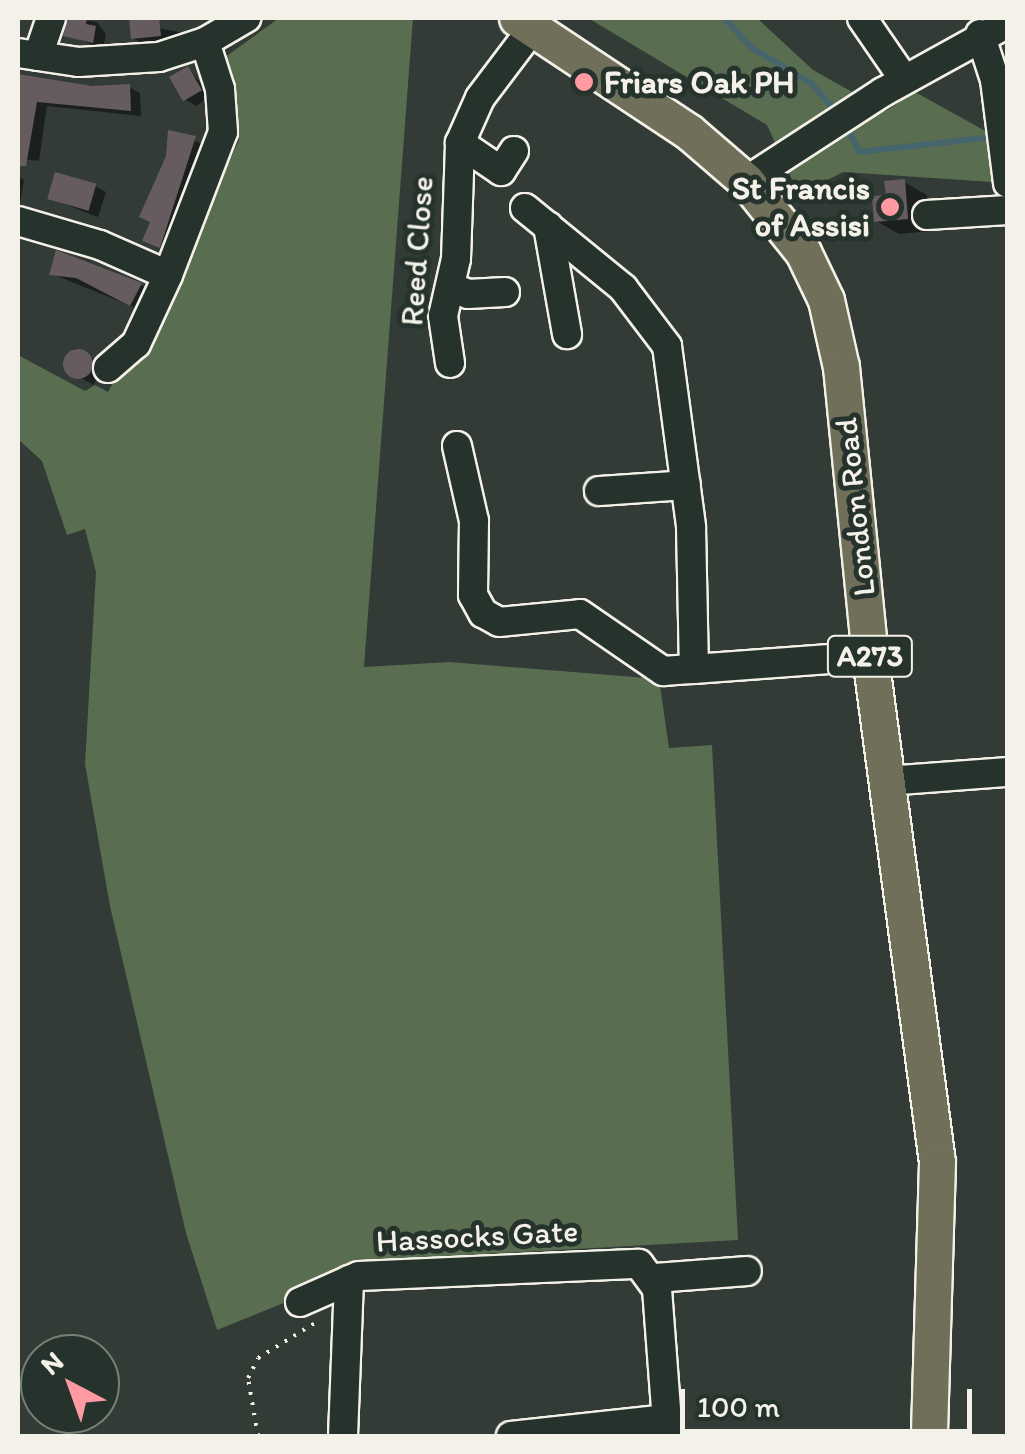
<!DOCTYPE html>
<html>
<head>
<meta charset="utf-8">
<style>
  body { margin:0 }
  #map { position:relative; width:1025px; height:1454px; overflow:hidden; background:#333b37; font-family:Itim,sans-serif }
  div>[style] { position:absolute }
  .green>* { inset:0; background:#596d50 }
  .shadow>* { inset:0; background:#0007; transform-origin:0 0 }
  .stream>* { height:6px; margin:-3px; padding:0 3px; transform-origin:3px; border-radius:3px; background:#46656d }
  .building>* { inset:0; background:#665c60; transform-origin:0 0 }
  .round { border-radius:50% }
  .path>* { height:4px; margin-top:-2px; transform-origin:0; background:repeating-linear-gradient(90deg,#f4f1e8 0 2.5px,transparent 0 10.5px) }
  .roads { filter:drop-shadow(2px 0 #f4f1e8) drop-shadow(-2px 0 #f4f1e8) drop-shadow(0 2px #f4f1e8) drop-shadow(0 -2px #f4f1e8) }
  .minor>* { height:28px; margin:-14px; padding:0 14px; transform-origin:14px; border-radius:14px; background:#26332d }
  .major>* { height:35px; margin:-17.5px; padding:0 17.5px; transform-origin:17.5px; border-radius:17.5px; background:#706f59 }
  .dots>* { width:28px; height:28px; translate:-50% -50%; box-sizing:border-box; border:5px solid #26332d; border-radius:50% }
  span { translate:-50% -50%; white-space:nowrap; text-align:center; line-height:1.15; -webkit-text-stroke:10px #26332d; paint-order:stroke }
  .shield-label span { padding:2px 8px; background:#26332d; border:2px solid; border-radius:8px; -webkit-text-stroke-width:0 }
  .shield-label { font-size:30px; color:#f4f1e8; font-weight:700 }
  .poi-label { font-size:32px; color:#f4f1e8; font-weight:700 }
  .left { translate:0 -50%; text-align:left }
  .right { translate:-100% -50%; text-align:right }
  .street-label { font-size:32px; color:#f4f1e8 }
  .frame { position:absolute; inset:0; border:20px solid #f4f1e8; pointer-events:none }
  .north { position:absolute; left:20px; top:1334px; width:100px; height:100px; box-sizing:border-box; background:#26332d; border:2px solid #787f78; border-radius:50%; rotate:319deg; font-size:28px; font-weight:700; line-height:40px; text-align:center; color:#f4f1e8 }
  .north::after { content:''; display:block; margin:auto; width:35px; height:45px; background:#ff9aa2; clip-path:polygon(50% 0,100% 100%,50% 72%,0 100%) }
  .scale { position:absolute; left:680px; top:1389px; width:292px; height:45px; box-sizing:border-box; border:5px solid #f4f1e8; border-top:0; padding-left:12px; font-size:30px; line-height:35px; white-space:nowrap; color:#f4f1e8; -webkit-text-stroke:8px #26332d; paint-order:stroke }
</style>
</head>
<body>
<div id="map">
  <div class="green">
    <div style="clip-path:polygon(279px 18px,413px 18px,364px 667px,450px 662px,659px 679px,669px 748px,712px 745px,738px 1240px,393px 1259px,217px 1330px,186px 1233px,110px 906px,85px 764px,96px 572px,85px 529px,67px 535px,42px 461px,18px 439px,18px 355px,85px 391px,95px 385px,108px 392px,120px 370px,145px 350px,239px 140px,224px 58px)"></div>
    <div style="clip-path:polygon(588px 18px,757px 18px,813px 70px,886px 111px,915px 92px,1007px 143px,1007px 183px,843px 172px,799px 195px,767px 125px)"></div>
  </div>
  <div class="shadow">
    <div style="clip-path:polygon(70px 18px,97px 22px,106px 34px,103px 48px,66px 35px)"></div>
    <div style="clip-path:polygon(132px 24px,180px 32px,189px 37px,144px 44px,133px 38px)"></div>
    <div style="clip-path:polygon(189px 69px,211px 96px,196px 106px,186px 100px)"></div>
    <div style="clip-path:polygon(19px 76px,92px 89px,129px 87px,140px 93px,141px 116px,47px 106px,39px 161px,18px 158px)"></div>
    <div style="clip-path:polygon(170px 133px,206px 145px,171px 252px,156px 246px)"></div>
    <div style="clip-path:polygon(18px 176px,24px 180px,20px 204px,18px 204px)"></div>
    <div style="clip-path:polygon(904px 182px,927px 195px,930px 231px,899px 234px,876px 221px)"></div>
    <div style="clip-path:polygon(95px 186px,106px 192px,98px 217px,49px 198px)"></div>
    <div style="clip-path:polygon(52px 274px,141px 285px,151px 291px,141px 310px)"></div>
    <div style="left:74px;top:348px;width:35px;height:23px;rotate:29deg"></div>
  </div>
  <div class="stream">
    <div style="left:724px;top:18px;width:41px;rotate:47deg"></div>
    <div style="left:752px;top:48px;width:69px;rotate:30.7deg"></div>
    <div style="left:811px;top:83px;width:40px;rotate:49deg"></div>
    <div style="left:847px;top:127px;width:28px;rotate:64deg"></div>
    <div style="left:859px;top:152px;width:126px;rotate:-6.4deg"></div>
  </div>
  <div class="building">
    <div style="clip-path:polygon(68px 18px,87px 18px,86px 24px,96px 26px,93px 43px,63px 36px)"></div>
    <div style="clip-path:polygon(129px 18px,159px 18px,161px 36px,131px 39px)"></div>
    <div style="left:188px;top:66px;width:28px;height:22px;rotate:60deg"></div>
    <div style="clip-path:polygon(18px 74px,92px 86px,130px 84px,131px 111px,37px 102px,26px 166px,18px 166px)"></div>
    <div style="clip-path:polygon(168px 130px,196px 136px,160px 248px,142px 241px,150px 222px,139px 217px,166px 156px)"></div>
    <div style="left:55px;top:172px;width:43px;height:28px;rotate:16deg"></div>
    <div style="clip-path:polygon(905px 179px,908px 219px,874px 222px,872px 196px,886px 195px,884px 181px)"></div>
    <div style="clip-path:polygon(56px 250px,142px 283px,130px 306px,76px 278px,49px 275px)"></div>
    <div class="round" style="left:63px;top:349px;width:30px;height:30px"></div>
  </div>
  <div class="path">
    <div style="left:258px;top:1436px;width:59px;rotate:-99.8deg"></div>
    <div style="left:248px;top:1378px;width:22px;rotate:-63deg"></div>
    <div style="left:258px;top:1358px;width:67px;rotate:-31.6deg"></div>
  </div>
  <div class="roads">
    <div class="minor">
      <div style="left:862px;top:18px;width:74px;rotate:55.5deg"></div>
      <div style="left:980px;top:34px;width:48px;rotate:71.9deg"></div>
      <div style="left:995px;top:80px;width:104px;rotate:82.8deg"></div>
      <div style="left:18px;top:53px;width:62px;rotate:8.4deg"></div>
      <div style="left:79px;top:62px;width:80px;rotate:-3.6deg"></div>
      <div style="left:159px;top:57px;width:48px;rotate:-18.1deg"></div>
      <div style="left:205px;top:42px;width:48px;rotate:-30.3deg"></div>
      <div style="left:38px;top:56px;width:40px;rotate:-71.1deg"></div>
      <div style="left:514px;top:151px;width:24px;rotate:123deg"></div>
      <div style="left:501px;top:171px;width:50px;rotate:-145.7deg"></div>
      <div style="left:460px;top:143px;width:49px;rotate:-66deg"></div>
      <div style="left:480px;top:98px;width:88px;rotate:-52.9deg"></div>
      <div style="left:746px;top:181px;width:163px;rotate:-33deg"></div>
      <div style="left:883px;top:92px;width:143px;rotate:-28.9deg"></div>
      <div style="left:525px;top:208px;width:127px;rotate:39.2deg"></div>
      <div style="left:623px;top:288px;width:73px;rotate:52.8deg"></div>
      <div style="left:667px;top:346px;width:183px;rotate:82.4deg"></div>
      <div style="left:691px;top:527px;width:142px;rotate:88.8deg"></div>
      <div style="left:694px;top:669px;width:176px;rotate:-4.2deg"></div>
      <div style="left:927px;top:215px;width:81px;rotate:-3.5deg"></div>
      <div style="left:18px;top:221px;width:85px;rotate:16.3deg"></div>
      <div style="left:100px;top:245px;width:74px;rotate:23.8deg"></div>
      <div style="left:168px;top:275px;width:153px;rotate:-69deg"></div>
      <div style="left:223px;top:132px;width:43px;rotate:-94deg"></div>
      <div style="left:220px;top:89px;width:49px;rotate:-107.7deg"></div>
      <div style="left:548px;top:226px;width:110px;rotate:80deg"></div>
      <div style="left:451px;top:287px;width:18px;rotate:22deg"></div>
      <div style="left:468px;top:294px;width:37px;rotate:-3deg"></div>
      <div style="left:450px;top:363px;width:48px;rotate:-98.5deg"></div>
      <div style="left:443px;top:316px;width:58px;rotate:-77.2deg"></div>
      <div style="left:456px;top:259px;width:116px;rotate:-88deg"></div>
      <div style="left:108px;top:368px;width:37px;rotate:-41deg"></div>
      <div style="left:136px;top:344px;width:76px;rotate:-65.1deg"></div>
      <div style="left:457px;top:446px;width:77px;rotate:77.2deg"></div>
      <div style="left:474px;top:521px;width:74px;rotate:90.8deg"></div>
      <div style="left:473px;top:595px;width:21px;rotate:61deg"></div>
      <div style="left:483px;top:613px;width:18px;rotate:29deg"></div>
      <div style="left:499px;top:622px;width:81px;rotate:-5.6deg"></div>
      <div style="left:580px;top:614px;width:101px;rotate:34.5deg"></div>
      <div style="left:663px;top:671px;width:31px;rotate:-4deg"></div>
      <div style="left:599px;top:491px;width:87px;rotate:-3.9deg"></div>
      <div style="left:887px;top:781px;width:121px;rotate:-4.3deg"></div>
      <div style="left:656px;top:1278px;width:91px;rotate:-4.4deg"></div>
      <div style="left:300px;top:1302px;width:64px;rotate:-23.8deg"></div>
      <div style="left:359px;top:1276px;width:280px;rotate:-2.5deg"></div>
      <div style="left:639px;top:1264px;width:31px;rotate:54deg"></div>
      <div style="left:657px;top:1289px;width:147px;rotate:85.7deg"></div>
      <div style="left:343px;top:1436px;width:156px;rotate:-87.8deg"></div>
      <div style="left:511px;top:1436px;width:157px;rotate:-6.2deg"></div>
    </div>
    <div class="major">
      <div style="left:517px;top:18px;width:205px;rotate:33.5deg"></div>
      <div style="left:688px;top:131px;width:77px;rotate:40.8deg"></div>
      <div style="left:746px;top:181px;width:91px;rotate:51.2deg"></div>
      <div style="left:803px;top:252px;width:53px;rotate:64.4deg"></div>
      <div style="left:826px;top:300px;width:69px;rotate:77.4deg"></div>
      <div style="left:841px;top:367px;width:290px;rotate:84.3deg"></div>
      <div style="left:870px;top:656px;width:510px;rotate:82.46deg"></div>
      <div style="left:937px;top:1162px;width:274px;rotate:91.7deg"></div>
    </div>
  </div>
  <div class="dots">
    <div style="left:584px;top:82px;background:#ff9aa2"></div>
    <div style="left:890px;top:207px;background:#ff9aa2"></div>
  </div>
  <div class="shield-label">
    <span style="left:870px;top:656px">A273</span>
  </div>
  <div class="poi-label">
    <span class="left" style="left:604px;top:82px">Friars Oak PH</span>
    <span class="right" style="left:870px;top:207px">St Francis<br>of Assisi</span>
  </div>
  <div class="street-label">
    <span style="left:417px;top:251px;rotate:-86deg">Reed Close</span>
    <span style="left:855px;top:507px;rotate:-96deg">London Road</span>
    <span style="left:477px;top:1236px;rotate:-3deg">Hassocks Gate</span>
  </div>
  <div class="frame"></div>
  <div class="north">N</div>
  <div class="scale">100 m</div>
</div>
</body>
</html>
